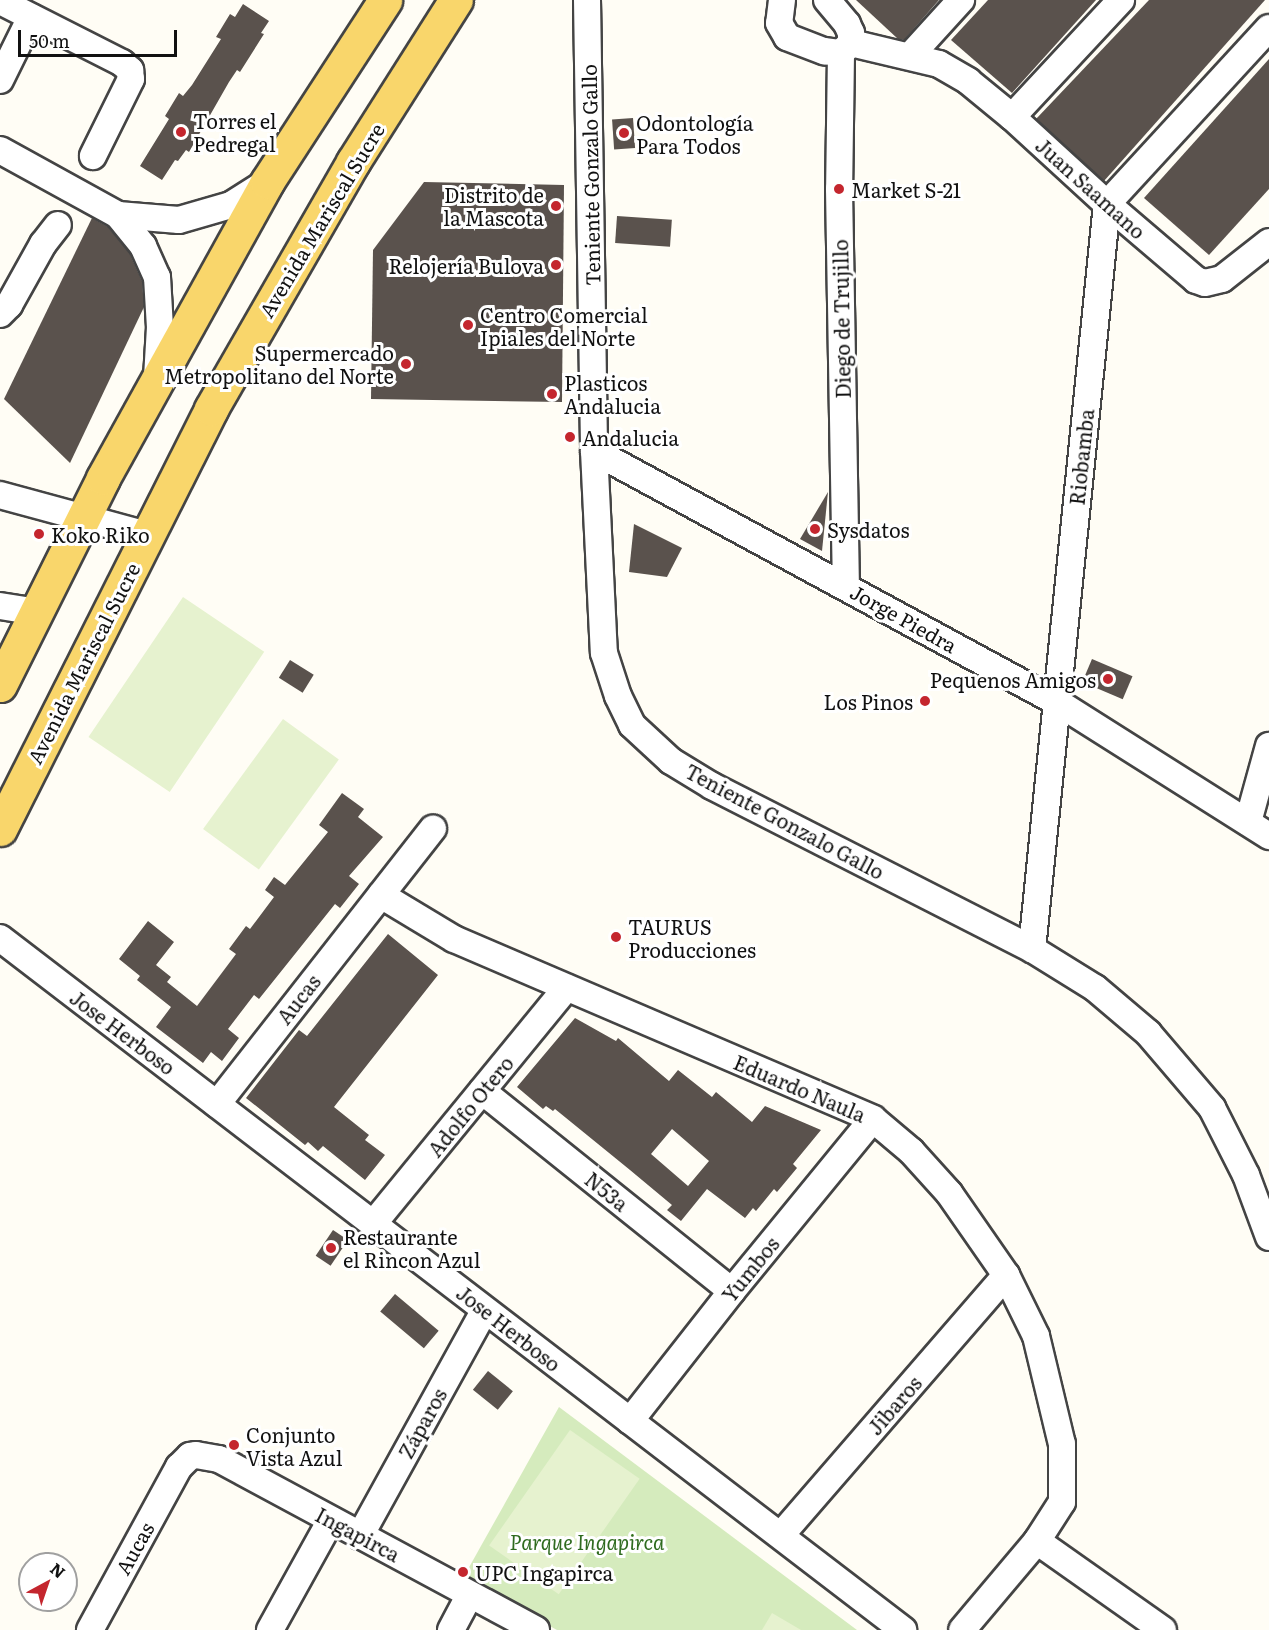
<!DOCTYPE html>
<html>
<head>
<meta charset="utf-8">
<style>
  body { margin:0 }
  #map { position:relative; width:1269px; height:1630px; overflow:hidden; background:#fffdf5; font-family:Literata,serif }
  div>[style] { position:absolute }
  .green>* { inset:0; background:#d5ebbd }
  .pitch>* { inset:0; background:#e6f2cf; transform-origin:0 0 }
  .building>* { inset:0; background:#5a524d; transform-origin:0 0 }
  .roads { filter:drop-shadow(2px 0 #444) drop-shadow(-2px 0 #444) drop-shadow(0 2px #444) drop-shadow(0 -2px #444) }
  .minor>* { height:26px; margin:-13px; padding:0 13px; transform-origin:13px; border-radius:13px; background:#fff }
  .primary>* { height:33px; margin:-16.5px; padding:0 16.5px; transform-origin:16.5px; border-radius:16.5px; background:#f9d66b }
  .dots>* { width:16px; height:16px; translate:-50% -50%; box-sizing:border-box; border:3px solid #fff; border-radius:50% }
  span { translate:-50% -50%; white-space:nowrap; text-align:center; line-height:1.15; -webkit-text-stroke:6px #fff; paint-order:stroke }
  .poi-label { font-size:20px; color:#111 }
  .left { translate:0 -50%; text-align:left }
  .right { translate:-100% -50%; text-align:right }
  .street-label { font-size:20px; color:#111 }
  .park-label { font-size:20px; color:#2f6b1f; font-style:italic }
  .north { position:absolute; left:18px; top:1552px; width:60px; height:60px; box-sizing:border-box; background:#fff; border:2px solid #a0a0a0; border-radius:50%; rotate:40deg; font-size:16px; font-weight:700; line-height:24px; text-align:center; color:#111 }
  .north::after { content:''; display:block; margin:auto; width:21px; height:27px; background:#c4262e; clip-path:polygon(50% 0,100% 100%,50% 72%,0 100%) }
  .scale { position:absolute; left:18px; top:30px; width:159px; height:27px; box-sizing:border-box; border:3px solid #111; border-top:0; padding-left:8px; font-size:18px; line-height:21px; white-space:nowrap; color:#111; -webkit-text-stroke:4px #fff; paint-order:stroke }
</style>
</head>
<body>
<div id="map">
  <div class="green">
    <div style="clip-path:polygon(559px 1407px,857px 1630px,557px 1630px,463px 1578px)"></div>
  </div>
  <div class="pitch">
    <div style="left:183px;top:597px;width:98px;height:169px;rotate:34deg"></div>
    <div style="left:283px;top:719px;width:69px;height:136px;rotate:36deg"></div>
    <div style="left:570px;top:1430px;width:85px;height:141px;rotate:35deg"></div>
    <div style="clip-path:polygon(772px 1613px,801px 1630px,762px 1630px)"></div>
  </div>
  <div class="building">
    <div style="clip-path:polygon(856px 0,939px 0,904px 40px,898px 39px)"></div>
    <div style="clip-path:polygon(988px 0,1096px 0,1012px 93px,951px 40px)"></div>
    <div style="clip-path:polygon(1149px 0,1265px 0,1104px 181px,1036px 119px)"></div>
    <div style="clip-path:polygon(243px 4px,269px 21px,261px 33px,264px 34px,240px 72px,237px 70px,229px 82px,189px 152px,186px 150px,178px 161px,175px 160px,162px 180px,140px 166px,169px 119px,165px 116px,179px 93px,183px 96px,192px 85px,221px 39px,216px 37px,230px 14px,235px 17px)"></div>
    <div style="clip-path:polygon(1269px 59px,1269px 189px,1209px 255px,1144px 198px)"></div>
    <div style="left:633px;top:118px;width:30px;height:21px;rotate:86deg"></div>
    <div style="clip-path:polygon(424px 182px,564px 185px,562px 402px,371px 399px,373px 250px)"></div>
    <div style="left:617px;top:216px;width:55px;height:27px;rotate:4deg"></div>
    <div style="clip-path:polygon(92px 218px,108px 227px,129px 252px,142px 281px,144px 307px,70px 463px,4px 399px)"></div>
    <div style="clip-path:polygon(828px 492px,822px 551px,800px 539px)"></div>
    <div style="clip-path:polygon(634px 524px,682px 548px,667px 577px,629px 572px)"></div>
    <div style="left:1092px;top:659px;width:44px;height:25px;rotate:23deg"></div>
    <div style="left:290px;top:660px;width:28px;height:21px;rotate:32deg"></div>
    <div style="clip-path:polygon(342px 793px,364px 809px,358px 817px,383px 837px,349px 876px,359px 884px,340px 908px,335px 904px,259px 999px,254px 995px,228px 1029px,239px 1038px,222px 1061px,211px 1052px,203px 1063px,156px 1027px,171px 1007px,137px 980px,140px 976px,119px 959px,148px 921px,174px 942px,156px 965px,171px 977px,167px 982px,197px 1006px,236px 954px,229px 949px,246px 926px,250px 929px,274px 897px,265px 890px,274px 877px,285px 885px,328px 832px,319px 825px)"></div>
    <div style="clip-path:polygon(388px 934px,438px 975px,334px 1107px,369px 1135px,365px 1140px,385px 1155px,365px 1180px,323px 1146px,318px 1151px,308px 1142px,305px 1145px,246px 1098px,299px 1030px,307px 1036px)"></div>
    <div style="clip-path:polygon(evenodd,575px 1018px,616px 1041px,618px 1038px,669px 1081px,678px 1070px,712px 1097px,716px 1092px,752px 1122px,765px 1106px,821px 1130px,793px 1164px,797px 1168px,777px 1192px,774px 1189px,756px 1211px,753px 1208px,745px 1218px,707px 1189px,681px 1221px,667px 1210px,672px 1205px,630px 1170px,555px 1109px,553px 1111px,546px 1106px,543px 1109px,517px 1087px,575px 1018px,672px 1129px,709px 1161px,688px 1186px,651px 1154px,672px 1129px)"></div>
    <div style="left:333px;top:1230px;width:18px;height:31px;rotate:34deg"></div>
    <div style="left:395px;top:1294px;width:57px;height:23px;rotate:40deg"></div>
    <div style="left:488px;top:1371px;width:32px;height:24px;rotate:39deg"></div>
  </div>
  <div class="roads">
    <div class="minor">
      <div style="left:587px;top:0;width:451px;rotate:89.1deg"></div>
      <div style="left:594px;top:451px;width:202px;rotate:87.2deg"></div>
      <div style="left:604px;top:653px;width:45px;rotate:72deg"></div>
      <div style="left:618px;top:696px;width:32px;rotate:64deg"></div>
      <div style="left:632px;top:725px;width:53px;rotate:42.7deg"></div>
      <div style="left:671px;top:761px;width:48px;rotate:31.4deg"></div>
      <div style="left:712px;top:786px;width:359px;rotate:27deg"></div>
      <div style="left:1032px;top:949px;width:74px;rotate:31.8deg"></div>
      <div style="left:1095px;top:988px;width:70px;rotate:40.3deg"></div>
      <div style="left:1148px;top:1033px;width:99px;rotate:49.5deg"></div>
      <div style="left:1212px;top:1108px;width:75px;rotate:63.1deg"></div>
      <div style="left:1246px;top:1175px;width:66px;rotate:69.6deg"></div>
      <div style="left:782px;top:0;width:23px;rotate:97deg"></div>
      <div style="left:779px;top:23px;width:16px;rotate:60deg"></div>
      <div style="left:787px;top:37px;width:40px;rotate:21deg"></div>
      <div style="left:824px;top:51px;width:17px;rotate:7deg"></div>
      <div style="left:827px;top:0;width:31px;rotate:50deg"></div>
      <div style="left:847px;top:24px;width:10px;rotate:66deg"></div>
      <div style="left:851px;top:33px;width:10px;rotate:90deg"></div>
      <div style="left:851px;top:43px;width:14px;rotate:135deg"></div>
      <div style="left:0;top:1px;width:137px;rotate:26.9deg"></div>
      <div style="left:122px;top:63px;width:11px;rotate:41deg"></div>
      <div style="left:130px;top:70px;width:9px;rotate:84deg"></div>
      <div style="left:131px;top:79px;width:86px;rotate:116.3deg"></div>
      <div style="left:851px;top:43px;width:90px;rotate:13.4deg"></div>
      <div style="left:939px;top:64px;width:34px;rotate:30deg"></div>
      <div style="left:968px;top:81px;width:57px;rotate:39.3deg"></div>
      <div style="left:1012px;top:117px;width:129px;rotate:42.5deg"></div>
      <div style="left:1107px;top:204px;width:117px;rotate:40.5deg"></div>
      <div style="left:1196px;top:280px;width:9px;rotate:18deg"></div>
      <div style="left:1205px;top:283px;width:17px;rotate:-13deg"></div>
      <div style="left:1222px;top:279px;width:60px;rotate:-38.2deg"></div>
      <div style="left:841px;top:53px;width:136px;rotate:90.8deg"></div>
      <div style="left:839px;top:189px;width:397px;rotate:89deg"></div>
      <div style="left:910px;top:56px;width:76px;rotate:-47.7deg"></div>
      <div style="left:0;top:80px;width:70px;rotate:-63.8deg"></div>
      <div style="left:1012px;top:117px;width:160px;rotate:-47deg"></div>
      <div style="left:0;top:150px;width:135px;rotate:28.8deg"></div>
      <div style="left:118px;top:215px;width:40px;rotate:51deg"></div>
      <div style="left:143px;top:246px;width:34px;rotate:66deg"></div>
      <div style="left:157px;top:277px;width:50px;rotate:86.6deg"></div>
      <div style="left:160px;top:327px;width:50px;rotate:93.4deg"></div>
      <div style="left:118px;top:215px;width:61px;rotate:4.7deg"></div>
      <div style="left:179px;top:220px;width:54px;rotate:-16.1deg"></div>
      <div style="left:231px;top:205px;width:43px;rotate:-32.6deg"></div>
      <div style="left:0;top:314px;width:13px;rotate:-45deg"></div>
      <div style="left:9px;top:305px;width:70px;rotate:-60.9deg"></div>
      <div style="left:43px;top:244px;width:24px;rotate:-52deg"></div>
      <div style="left:594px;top:451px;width:527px;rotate:28.46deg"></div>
      <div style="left:1057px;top:702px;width:251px;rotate:32.3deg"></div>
      <div style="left:0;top:495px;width:152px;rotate:15.2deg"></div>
      <div style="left:0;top:606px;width:37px;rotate:9deg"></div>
      <div style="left:1248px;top:822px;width:79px;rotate:-74.6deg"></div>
      <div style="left:381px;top:895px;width:85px;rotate:31.1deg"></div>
      <div style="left:454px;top:939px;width:456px;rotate:23.2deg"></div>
      <div style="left:873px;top:1119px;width:50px;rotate:40.1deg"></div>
      <div style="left:911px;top:1151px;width:57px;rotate:47.9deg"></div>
      <div style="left:949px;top:1193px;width:100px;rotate:55.2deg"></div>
      <div style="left:1006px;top:1275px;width:68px;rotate:63.8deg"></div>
      <div style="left:1036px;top:1336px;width:111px;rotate:76.5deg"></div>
      <div style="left:1062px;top:1444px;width:58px;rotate:90deg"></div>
      <div style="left:1062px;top:1502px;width:46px;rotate:122.7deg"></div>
      <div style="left:1037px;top:1541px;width:116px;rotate:130.1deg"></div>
      <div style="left:0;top:938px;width:1138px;rotate:37.46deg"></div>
      <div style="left:1032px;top:949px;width:749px;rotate:-84.25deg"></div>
      <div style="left:1107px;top:204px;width:239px;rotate:-47.4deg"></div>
      <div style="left:482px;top:1091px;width:320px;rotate:38.7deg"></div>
      <div style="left:217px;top:1104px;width:350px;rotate:-51.9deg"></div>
      <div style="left:373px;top:1224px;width:305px;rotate:-50.7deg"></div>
      <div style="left:630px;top:1421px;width:165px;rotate:-51.9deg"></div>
      <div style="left:732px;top:1291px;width:222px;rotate:-50.7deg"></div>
      <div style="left:781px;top:1535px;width:344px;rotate:-49.1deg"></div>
      <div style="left:360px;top:1536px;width:258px;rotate:-61.1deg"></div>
      <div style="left:1037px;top:1541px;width:154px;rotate:35.2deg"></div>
      <div style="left:90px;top:1630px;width:186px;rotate:-61.4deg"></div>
      <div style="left:179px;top:1467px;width:16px;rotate:-45deg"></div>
      <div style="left:190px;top:1456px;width:6px;rotate:-9deg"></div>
      <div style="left:196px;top:1455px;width:23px;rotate:10deg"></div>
      <div style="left:219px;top:1459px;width:360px;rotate:28.3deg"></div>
      <div style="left:270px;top:1630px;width:126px;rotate:-61deg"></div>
      <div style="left:451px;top:1630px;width:40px;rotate:-62deg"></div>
    </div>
    <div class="primary">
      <div style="left:0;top:685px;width:231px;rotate:-63.5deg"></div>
      <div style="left:103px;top:478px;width:338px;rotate:-61deg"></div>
      <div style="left:267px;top:182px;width:217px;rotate:-57deg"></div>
      <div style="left:0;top:829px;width:470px;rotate:-63.3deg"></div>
      <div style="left:211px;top:409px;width:285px;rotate:-60.1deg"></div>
      <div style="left:353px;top:162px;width:192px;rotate:-57.6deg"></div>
    </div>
  </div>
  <div class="dots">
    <div style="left:181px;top:132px;background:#c4262e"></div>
    <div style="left:624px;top:133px;background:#c4262e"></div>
    <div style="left:839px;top:189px;background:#c4262e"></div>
    <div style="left:556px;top:206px;background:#c4262e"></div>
    <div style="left:556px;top:265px;background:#c4262e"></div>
    <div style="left:468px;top:325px;background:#c4262e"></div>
    <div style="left:406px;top:364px;background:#c4262e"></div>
    <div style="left:552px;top:394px;background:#c4262e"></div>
    <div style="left:570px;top:437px;background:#c4262e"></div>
    <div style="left:815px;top:529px;background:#c4262e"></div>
    <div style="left:39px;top:534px;background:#c4262e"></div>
    <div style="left:1108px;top:679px;background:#c4262e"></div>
    <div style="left:925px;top:701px;background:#c4262e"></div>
    <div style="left:616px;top:937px;background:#c4262e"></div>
    <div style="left:331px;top:1248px;background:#c4262e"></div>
    <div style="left:234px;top:1445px;background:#c4262e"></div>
    <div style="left:463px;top:1572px;background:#c4262e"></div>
  </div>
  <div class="poi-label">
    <span class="left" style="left:193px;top:132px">Torres el<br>Pedregal</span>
    <span class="left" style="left:636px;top:134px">Odontología<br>Para Todos</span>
    <span class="left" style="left:851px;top:189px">Market S-21</span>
    <span class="right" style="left:544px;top:206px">Distrito de<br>la Mascota</span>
    <span class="right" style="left:544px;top:265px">Relojería Bulova</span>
    <span class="left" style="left:480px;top:326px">Centro Comercial<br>Ipiales del Norte</span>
    <span class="right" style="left:394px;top:364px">Supermercado<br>Metropolitano del Norte</span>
    <span class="left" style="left:564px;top:394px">Plasticos<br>Andalucia</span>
    <span class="left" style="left:582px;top:437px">Andalucia</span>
    <span class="left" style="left:827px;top:529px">Sysdatos</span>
    <span class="left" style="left:51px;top:534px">Koko Riko</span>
    <span class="right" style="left:1096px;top:679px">Pequenos Amigos</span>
    <span class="right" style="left:913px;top:701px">Los Pinos</span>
    <span class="left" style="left:628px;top:938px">TAURUS<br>Producciones</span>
    <span class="left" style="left:343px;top:1248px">Restaurante<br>el Rincon Azul</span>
    <span class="left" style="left:246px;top:1446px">Conjunto<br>Vista Azul</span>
    <span class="left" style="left:475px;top:1572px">UPC Ingapirca</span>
  </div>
  <div class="street-label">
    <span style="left:590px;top:175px;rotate:-91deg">Teniente Gonzalo Gallo</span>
    <span style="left:1091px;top:188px;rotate:42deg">Juan Saamano</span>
    <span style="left:321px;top:220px;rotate:-59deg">Avenida Mariscal Sucre</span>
    <span style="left:841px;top:319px;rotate:-91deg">Diego de Trujillo</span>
    <span style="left:1081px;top:457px;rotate:-84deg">Riobamba</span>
    <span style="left:904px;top:618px;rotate:29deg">Jorge Piedra</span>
    <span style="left:83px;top:663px;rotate:-63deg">Avenida Mariscal Sucre</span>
    <span style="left:785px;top:821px;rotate:28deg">Teniente Gonzalo Gallo</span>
    <span style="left:298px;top:999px;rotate:-52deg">Aucas</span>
    <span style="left:123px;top:1032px;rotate:37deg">Jose Herboso</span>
    <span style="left:800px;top:1088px;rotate:23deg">Eduardo Naula</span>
    <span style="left:470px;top:1106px;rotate:-51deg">Adolfo Otero</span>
    <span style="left:607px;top:1191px;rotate:39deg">N53a</span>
    <span style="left:750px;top:1269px;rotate:-51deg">Yumbos</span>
    <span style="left:509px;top:1328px;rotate:38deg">Jose Herboso</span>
    <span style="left:894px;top:1405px;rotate:-49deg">Jibaros</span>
    <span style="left:422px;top:1423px;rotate:-61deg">Záparos</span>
    <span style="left:358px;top:1534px;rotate:28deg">Ingapirca</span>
    <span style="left:134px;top:1548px;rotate:-61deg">Aucas</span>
  </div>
  <div class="park-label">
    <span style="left:587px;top:1541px">Parque Ingapirca</span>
  </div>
  <div class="north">N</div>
  <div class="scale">50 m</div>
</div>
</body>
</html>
